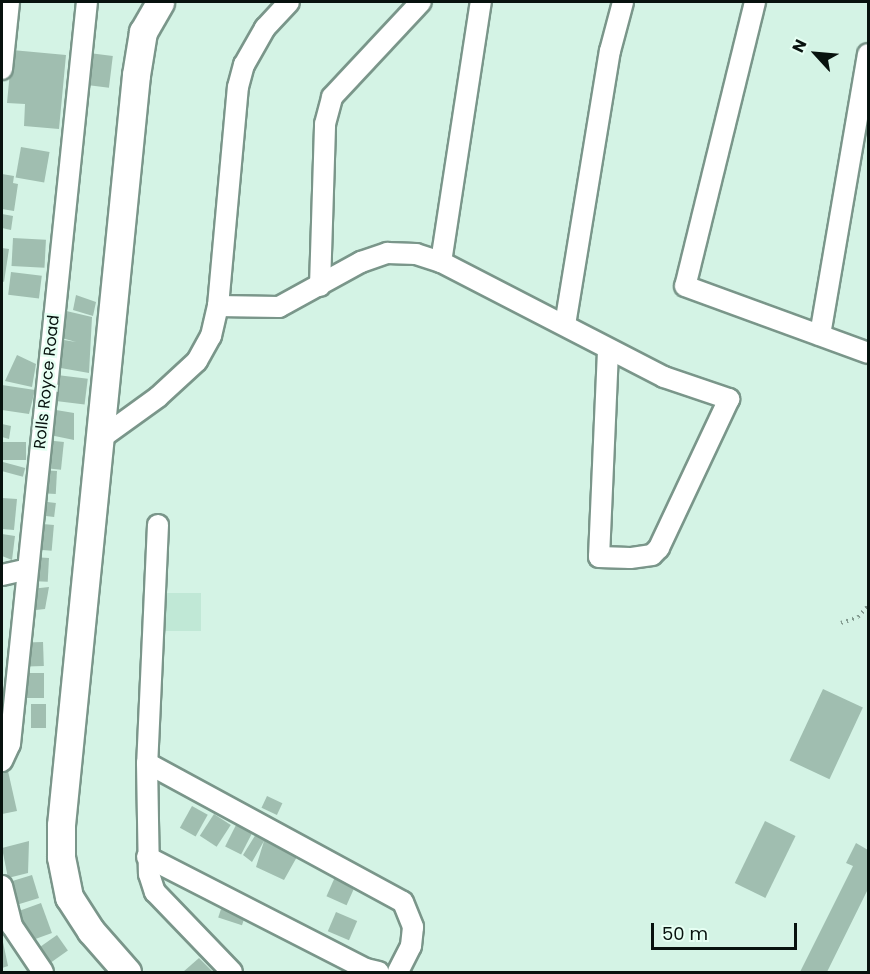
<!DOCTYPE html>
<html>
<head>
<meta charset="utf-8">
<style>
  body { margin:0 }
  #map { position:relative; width:870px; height:974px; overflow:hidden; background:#d4f3e5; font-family:Poppins,sans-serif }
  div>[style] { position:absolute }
  .built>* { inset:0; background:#c0e8d6; transform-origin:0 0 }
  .building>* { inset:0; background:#a0beb0; transform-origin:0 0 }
  .path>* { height:4px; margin-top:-2px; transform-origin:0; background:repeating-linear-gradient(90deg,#829a8f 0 1.5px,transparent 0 6px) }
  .roads { filter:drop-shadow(2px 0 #7a968a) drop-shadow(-2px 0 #7a968a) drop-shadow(0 2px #7a968a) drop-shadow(0 -2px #7a968a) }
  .street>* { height:20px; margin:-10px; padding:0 10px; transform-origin:10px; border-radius:10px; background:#fff }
  .secondary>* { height:27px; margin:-13.5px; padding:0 13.5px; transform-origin:13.5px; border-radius:13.5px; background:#fff }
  span { translate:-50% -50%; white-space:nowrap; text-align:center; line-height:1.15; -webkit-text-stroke:5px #e6fff3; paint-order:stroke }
  .street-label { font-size:16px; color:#07120e }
  .frame { position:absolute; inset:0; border:3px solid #07120e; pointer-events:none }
  .north { position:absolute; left:786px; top:24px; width:60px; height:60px; -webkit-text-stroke:4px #e6fff3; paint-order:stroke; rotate:296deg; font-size:16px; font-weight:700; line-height:24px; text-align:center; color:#07120e }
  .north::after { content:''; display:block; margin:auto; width:21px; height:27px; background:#07120e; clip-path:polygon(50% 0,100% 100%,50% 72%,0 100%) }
  .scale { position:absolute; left:651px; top:923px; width:146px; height:27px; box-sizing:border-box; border:3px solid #07120e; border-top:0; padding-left:8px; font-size:18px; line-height:21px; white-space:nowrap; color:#07120e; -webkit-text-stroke:4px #e6fff3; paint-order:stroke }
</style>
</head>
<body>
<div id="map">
  <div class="built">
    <div style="left:163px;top:593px;width:38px;height:38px"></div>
  </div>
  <div class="building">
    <div style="clip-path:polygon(12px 50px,66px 55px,59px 129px,24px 126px,25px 104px,7px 103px)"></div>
    <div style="left:89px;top:53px;width:24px;height:32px;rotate:7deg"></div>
    <div style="left:21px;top:147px;width:29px;height:31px;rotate:10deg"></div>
    <div style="clip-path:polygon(2px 174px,14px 176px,13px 183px,18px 184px,14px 211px,2px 209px)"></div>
    <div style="clip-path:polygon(2px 214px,13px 216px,11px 230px,2px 228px)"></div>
    <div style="left:13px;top:238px;width:33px;height:28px;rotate:3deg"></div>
    <div style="clip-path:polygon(2px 248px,9px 249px,4px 282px,2px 281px)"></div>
    <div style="left:11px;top:272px;width:31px;height:23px;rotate:7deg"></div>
    <div style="clip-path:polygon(76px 295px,96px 302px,93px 316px,73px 310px)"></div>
    <div style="clip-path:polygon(62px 310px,92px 317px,89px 373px,55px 367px,58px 339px,76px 342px,58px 337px)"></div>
    <div style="clip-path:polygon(17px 355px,36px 364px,32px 387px,5px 381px)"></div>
    <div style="left:57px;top:375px;width:31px;height:26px;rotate:7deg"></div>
    <div style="clip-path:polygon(2px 385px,35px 390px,29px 414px,2px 410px)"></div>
    <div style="clip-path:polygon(50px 409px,74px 413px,74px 440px,45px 434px)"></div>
    <div style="clip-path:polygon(2px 424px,11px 426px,9px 439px,2px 437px)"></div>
    <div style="left:45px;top:440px;width:19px;height:28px;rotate:6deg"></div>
    <div style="left:2px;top:442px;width:24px;height:18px"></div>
    <div style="left:3px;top:462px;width:23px;height:9px;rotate:15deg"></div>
    <div style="left:39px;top:470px;width:18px;height:23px;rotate:3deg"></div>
    <div style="clip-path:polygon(2px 498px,17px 499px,14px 530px,2px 529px)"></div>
    <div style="left:39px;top:501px;width:17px;height:14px;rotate:7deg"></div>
    <div style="left:32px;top:523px;width:22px;height:26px;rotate:5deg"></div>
    <div style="clip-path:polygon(2px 534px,15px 536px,12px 560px,2px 556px)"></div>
    <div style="left:32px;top:557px;width:17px;height:24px;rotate:3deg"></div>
    <div style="clip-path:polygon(49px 587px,45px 609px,27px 611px,31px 589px)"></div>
    <div style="left:43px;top:642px;width:24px;height:17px;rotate:88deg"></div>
    <div style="left:44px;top:673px;width:25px;height:25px;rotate:90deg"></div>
    <div style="left:823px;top:689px;width:44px;height:79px;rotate:25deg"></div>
    <div style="left:31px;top:704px;width:15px;height:24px"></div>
    <div style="clip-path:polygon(8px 771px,17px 811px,2px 814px,2px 772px)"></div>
    <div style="left:267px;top:796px;width:17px;height:13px;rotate:25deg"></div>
    <div style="left:192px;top:806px;width:18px;height:25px;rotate:29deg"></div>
    <div style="left:214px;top:814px;width:20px;height:26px;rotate:33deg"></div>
    <div style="left:765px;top:821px;width:34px;height:69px;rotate:26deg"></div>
    <div style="left:236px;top:825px;width:18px;height:24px;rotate:27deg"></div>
    <div style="clip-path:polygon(256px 834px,298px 855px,284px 880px,256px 867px,264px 841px,252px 862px,243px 855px)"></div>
    <div style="clip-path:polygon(29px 841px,28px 873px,8px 878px,2px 848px)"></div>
    <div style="clip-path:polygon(856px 843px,868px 850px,868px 889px,827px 972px,800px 972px,853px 866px,846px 863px)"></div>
    <div style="left:32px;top:875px;width:24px;height:23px;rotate:73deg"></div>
    <div style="left:335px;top:877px;width:22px;height:21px;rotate:24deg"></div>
    <div style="left:41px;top:903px;width:32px;height:25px;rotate:70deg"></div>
    <div style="left:221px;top:909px;width:25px;height:9px;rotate:18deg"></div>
    <div style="left:336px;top:912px;width:23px;height:21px;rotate:23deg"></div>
    <div style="left:57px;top:935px;width:19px;height:26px;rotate:55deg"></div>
    <div style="clip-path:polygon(3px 942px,8px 966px,2px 968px,2px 942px)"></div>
    <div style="clip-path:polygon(199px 958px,213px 972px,183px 972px)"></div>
  </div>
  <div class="path">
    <div style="left:841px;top:623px;width:18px;rotate:-19deg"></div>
    <div style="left:858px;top:617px;width:15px;rotate:-48deg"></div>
  </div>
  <div class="roads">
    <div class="street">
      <div style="left:755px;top:2px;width:292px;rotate:103.8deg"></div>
      <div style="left:685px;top:286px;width:195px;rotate:20.1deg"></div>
      <div style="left:2px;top:69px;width:67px;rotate:-84deg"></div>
      <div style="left:441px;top:262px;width:263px;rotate:-81.3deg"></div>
      <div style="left:320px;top:286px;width:162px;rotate:-88.2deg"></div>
      <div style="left:325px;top:124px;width:28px;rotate:-75deg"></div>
      <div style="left:332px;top:97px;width:130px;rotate:-46.9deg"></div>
      <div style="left:218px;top:306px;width:61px;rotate:0.9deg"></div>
      <div style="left:279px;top:307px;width:94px;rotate:-28.8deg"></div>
      <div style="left:361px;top:262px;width:28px;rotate:-19deg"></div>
      <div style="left:387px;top:253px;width:29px;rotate:2deg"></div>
      <div style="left:416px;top:254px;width:26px;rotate:18deg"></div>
      <div style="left:441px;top:262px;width:251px;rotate:27.3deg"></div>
      <div style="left:664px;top:377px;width:69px;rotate:18.7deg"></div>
      <div style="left:729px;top:399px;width:165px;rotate:115.2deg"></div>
      <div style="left:659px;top:548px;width:10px;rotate:135deg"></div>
      <div style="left:652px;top:555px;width:22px;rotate:172deg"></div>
      <div style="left:630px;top:558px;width:31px;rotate:-178deg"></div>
      <div style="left:599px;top:557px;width:207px;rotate:-87.5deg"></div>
      <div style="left:565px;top:325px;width:278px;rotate:-80.7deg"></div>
      <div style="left:610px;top:51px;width:51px;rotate:-75.1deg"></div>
      <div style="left:820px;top:335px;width:285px;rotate:-80.3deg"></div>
      <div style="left:100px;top:439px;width:72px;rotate:-35.9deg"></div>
      <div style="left:158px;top:397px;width:53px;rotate:-42.7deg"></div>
      <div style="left:197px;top:361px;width:29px;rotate:-61deg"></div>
      <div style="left:211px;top:336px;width:31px;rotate:-77deg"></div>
      <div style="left:218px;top:306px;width:220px;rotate:-84.8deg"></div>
      <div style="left:238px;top:87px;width:23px;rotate:-75deg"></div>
      <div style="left:244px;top:65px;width:43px;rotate:-60.4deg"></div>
      <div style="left:265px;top:28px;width:35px;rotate:-47deg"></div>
      <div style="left:158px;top:525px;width:238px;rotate:92.6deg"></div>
      <div style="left:147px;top:763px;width:111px;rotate:89deg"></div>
      <div style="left:149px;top:874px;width:19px;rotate:72deg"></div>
      <div style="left:155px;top:892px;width:111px;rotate:46.1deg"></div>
      <div style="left:2px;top:575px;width:26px;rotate:-13deg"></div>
      <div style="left:2px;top:761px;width:19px;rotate:-65deg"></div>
      <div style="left:10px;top:744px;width:746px;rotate:-84.08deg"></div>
      <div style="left:147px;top:763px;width:291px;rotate:28.5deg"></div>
      <div style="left:403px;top:902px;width:27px;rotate:68deg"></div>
      <div style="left:413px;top:927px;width:19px;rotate:96deg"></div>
      <div style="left:411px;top:946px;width:29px;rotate:117deg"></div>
      <div style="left:147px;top:857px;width:246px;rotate:27.1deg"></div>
      <div style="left:366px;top:969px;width:13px;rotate:13deg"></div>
      <div style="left:2px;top:886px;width:41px;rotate:76deg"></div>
      <div style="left:12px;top:926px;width:55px;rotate:56deg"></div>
    </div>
    <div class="secondary">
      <div style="left:127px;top:972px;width:55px;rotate:-131.3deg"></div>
      <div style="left:91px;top:931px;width:40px;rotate:-122.9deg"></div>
      <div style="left:69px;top:897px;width:41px;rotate:-101.3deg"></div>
      <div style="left:61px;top:857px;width:32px;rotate:-90deg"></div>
      <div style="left:61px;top:825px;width:754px;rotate:-84.29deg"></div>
      <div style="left:136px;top:75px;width:44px;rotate:-80.8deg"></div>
      <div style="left:143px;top:32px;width:34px;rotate:-60deg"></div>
    </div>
  </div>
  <div class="street-label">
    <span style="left:47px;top:382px;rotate:-84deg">Rolls Royce Road</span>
  </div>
  <div class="frame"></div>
  <div class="north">N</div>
  <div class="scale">50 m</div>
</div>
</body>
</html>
